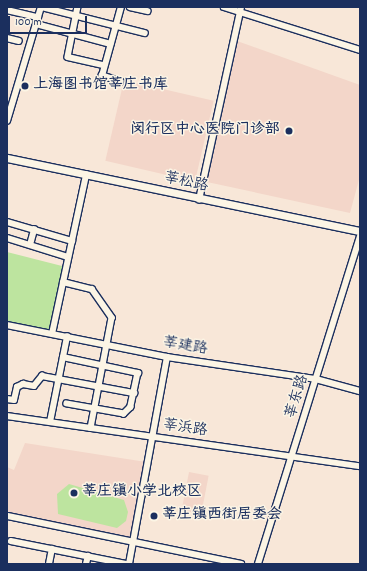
<!DOCTYPE html>
<html>
<head>
<meta charset="utf-8">
<style>
  body { margin:0 }
  #map { position:relative; width:367px; height:571px; overflow:hidden; background:#f8e7d8; font-family:Dekko,"LXGW WenKai TC",sans-serif }
  div>[style] { position:absolute }
  .built>* { inset:0; background:#f3d6c9; transform-origin:0 0 }
  .green>* { inset:0; background:#bde49f }
  .roads { filter:drop-shadow(1px 0 #1b2f5e) drop-shadow(-1px 0 #1b2f5e) drop-shadow(0 1px #1b2f5e) drop-shadow(0 -1px #1b2f5e) }
  .minor>* { height:5.5px; margin:-2.75px; padding:0 2.75px; transform-origin:2.75px; border-radius:2.75px; background:#fcf5e5 }
  .major>* { height:7px; margin:-3.5px; padding:0 3.5px; transform-origin:3.5px; border-radius:3.5px; background:#fcf5e5 }
  .dots>* { width:11px; height:11px; translate:-50% -50%; box-sizing:border-box; border:2px solid #fcf5e5; border-radius:50% }
  span { translate:-50% -50%; white-space:nowrap; text-align:center; line-height:1.15; -webkit-text-stroke:3px #fcf5e5; paint-order:stroke }
  .poi-label { font-size:15px; color:#1b2f5e; font-weight:700 }
  .left { translate:0 -50%; text-align:left }
  .right { translate:-100% -50%; text-align:right }
  .street-label { font-size:15px; color:#1b2f5e }
  .frame { position:absolute; inset:0; border:8px solid #1b2f5e; pointer-events:none }
  .scale { position:absolute; left:8px; top:16px; width:79px; height:18px; box-sizing:border-box; border:2px solid #1b2f5e; border-top:0; padding-left:5px; font-size:12px; line-height:14px; white-space:nowrap; color:#1b2f5e; -webkit-text-stroke:3px #fcf5e5; paint-order:stroke }
</style>
</head>
<body>
<div id="map">
  <div class="built">
    <div style="clip-path:polygon(237px 41px,360px 85px,360px 176px,350px 213px,207px 182px)"></div>
    <div style="left:124px;top:80px;width:92px;height:83px;rotate:13deg"></div>
    <div style="clip-path:polygon(25px 443px,146px 462px,131px 543px,7px 516px,7px 467px,14px 470px)"></div>
    <div style="left:189px;top:472px;width:20px;height:39px;rotate:11deg"></div>
  </div>
  <div class="green">
    <div style="clip-path:polygon(7px 252px,66px 267px,52px 334px,7px 325px)"></div>
    <div style="clip-path:polygon(69px 484px,124px 500px,128px 512px,126px 521px,117px 528px,58px 514px,57px 494px)"></div>
  </div>
  <div class="roads">
    <div class="minor">
      <div style="left:42px;top:7px;width:106px;rotate:14.2deg"></div>
      <div style="left:78px;top:7px;width:51px;rotate:101.3deg"></div>
      <div style="left:68px;top:57px;width:37px;rotate:13deg"></div>
      <div style="left:130px;top:7px;width:18px;rotate:13deg"></div>
      <div style="left:224px;top:7px;width:143px;rotate:17.5deg"></div>
      <div style="left:7px;top:10px;width:32px;rotate:13deg"></div>
      <div style="left:40px;top:25px;width:73px;rotate:15deg"></div>
      <div style="left:7px;top:38px;width:12px;rotate:14deg"></div>
      <div style="left:121px;top:82px;width:20px;rotate:-162deg"></div>
      <div style="left:102px;top:76px;width:72px;rotate:-74.6deg"></div>
      <div style="left:7px;top:121px;width:119px;rotate:-73.4deg"></div>
      <div style="left:199px;top:200px;width:198px;rotate:-77.7deg"></div>
      <div style="left:7px;top:222px;width:68px;rotate:16.3deg"></div>
      <div style="left:7px;top:238px;width:64px;rotate:17.3deg"></div>
      <div style="left:30px;top:245px;width:16px;rotate:-75deg"></div>
      <div style="left:63px;top:282px;width:30px;rotate:14deg"></div>
      <div style="left:92px;top:289px;width:35px;rotate:55deg"></div>
      <div style="left:112px;top:318px;width:112px;rotate:100.8deg"></div>
      <div style="left:7px;top:325px;width:163px;rotate:11.3deg"></div>
      <div style="left:167px;top:357px;width:151px;rotate:8.4deg"></div>
      <div style="left:316px;top:379px;width:46px;rotate:15.3deg"></div>
      <div style="left:52px;top:334px;width:163px;rotate:-77.9deg"></div>
      <div style="left:63px;top:357px;width:77px;rotate:12deg"></div>
      <div style="left:138px;top:373px;width:35px;rotate:102deg"></div>
      <div style="left:131px;top:407px;width:10px;rotate:135deg"></div>
      <div style="left:124px;top:414px;width:58px;rotate:-170deg"></div>
      <div style="left:7px;top:399px;width:7px;rotate:8deg"></div>
      <div style="left:14px;top:400px;width:13px;rotate:-77deg"></div>
      <div style="left:17px;top:387px;width:7px;rotate:-27deg"></div>
      <div style="left:23px;top:384px;width:11px;rotate:10deg"></div>
      <div style="left:34px;top:386px;width:13px;rotate:-51deg"></div>
      <div style="left:42px;top:376px;width:94px;rotate:10.5deg"></div>
      <div style="left:7px;top:416px;width:357px;rotate:8.1deg"></div>
      <div style="left:50px;top:422px;width:87px;rotate:-78.7deg"></div>
      <div style="left:8px;top:516px;width:238px;rotate:11.6deg"></div>
      <div style="left:11px;top:541px;width:117px;rotate:11.3deg"></div>
      <div style="left:49px;top:564px;width:15px;rotate:-79deg"></div>
      <div style="left:86px;top:564px;width:8px;rotate:-76deg"></div>
      <div style="left:129px;top:564px;width:210px;rotate:-79.6deg"></div>
      <div style="left:258px;top:564px;width:343px;rotate:-72.7deg"></div>
    </div>
    <div class="major">
      <div style="left:7px;top:158px;width:360px;rotate:11.7deg"></div>
    </div>
  </div>
  <div class="dots">
    <div style="left:25px;top:86px;background:#1b2f5e"></div>
    <div style="left:289px;top:131px;background:#1b2f5e"></div>
    <div style="left:74px;top:493px;background:#1b2f5e"></div>
    <div style="left:154px;top:516px;background:#1b2f5e"></div>
  </div>
  <div class="poi-label">
    <span class="left" style="left:33px;top:86px">上海图书馆莘庄书库</span>
    <span class="right" style="left:280px;top:131px">闵行区中心医院门诊部</span>
    <span class="left" style="left:82px;top:493px">莘庄镇小学北校区</span>
    <span class="left" style="left:162px;top:516px">莘庄镇西街居委会</span>
  </div>
  <div class="street-label">
    <span style="left:186px;top:183px;rotate:12deg">莘松路</span>
    <span style="left:185px;top:347px;rotate:9deg">莘建路</span>
    <span style="left:298px;top:397px;rotate:-73deg">莘东路</span>
    <span style="left:185px;top:429px;rotate:8deg">莘浜路</span>
  </div>
  <div class="frame"></div>
  <div class="scale">100 m</div>
</div>
</body>
</html>
